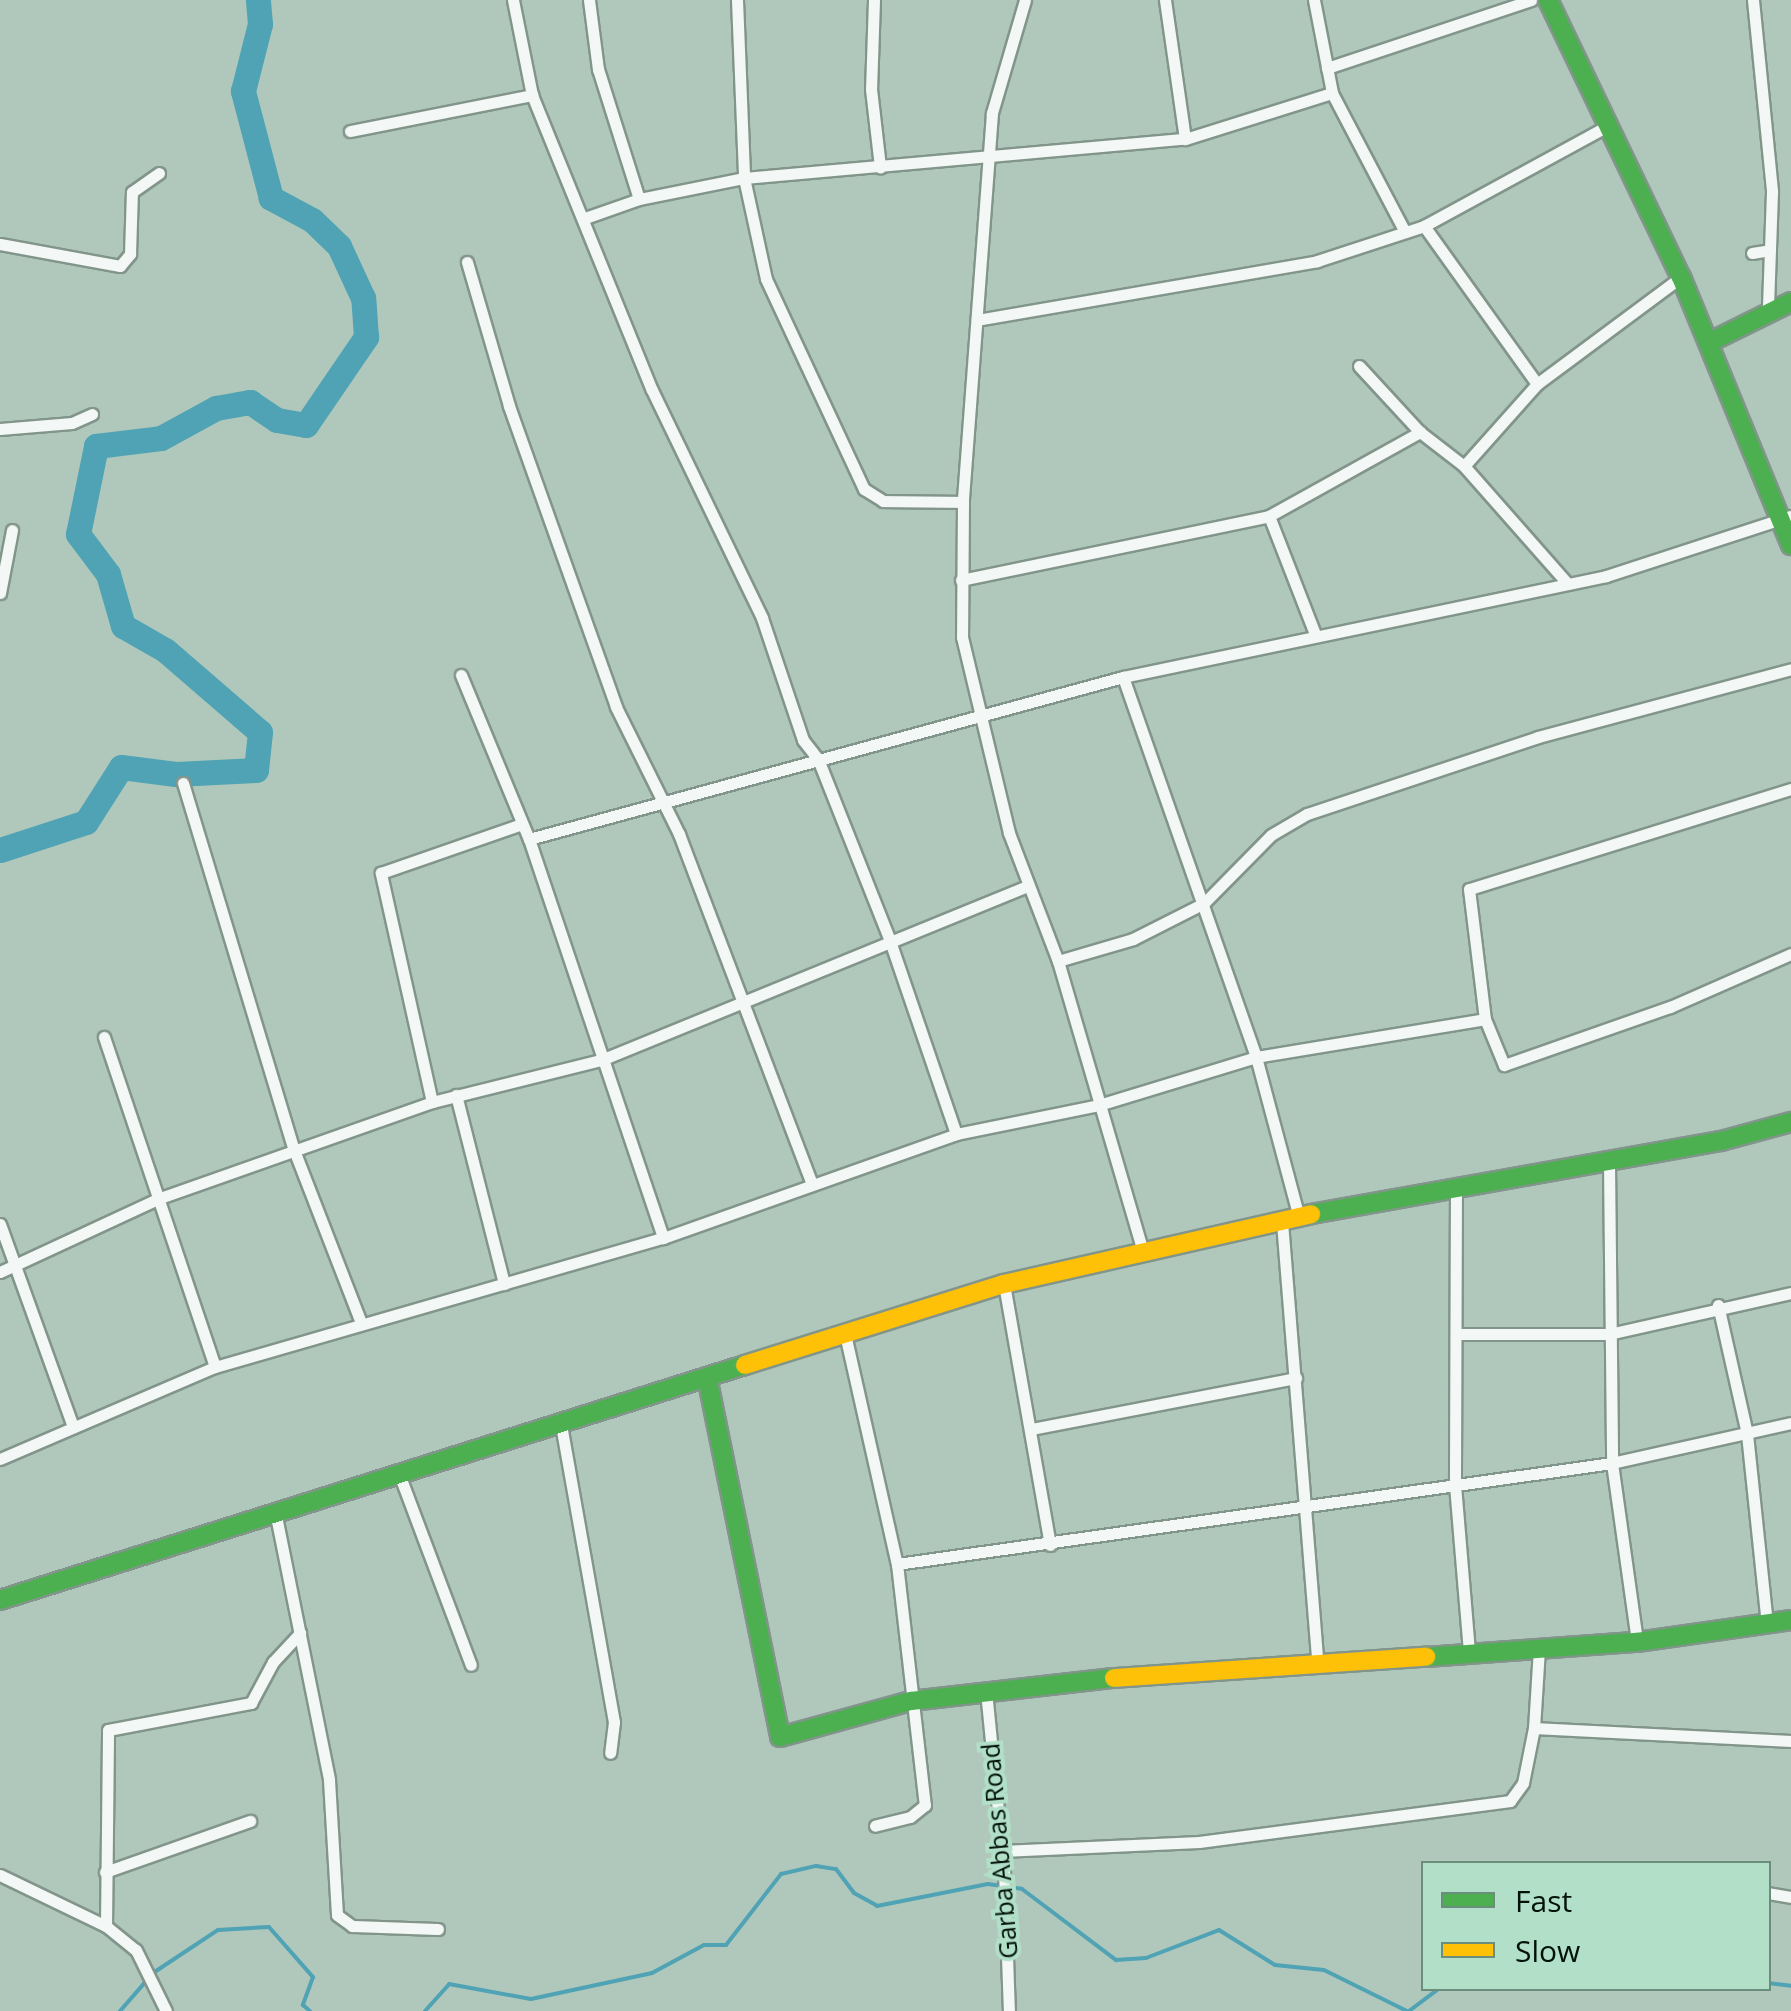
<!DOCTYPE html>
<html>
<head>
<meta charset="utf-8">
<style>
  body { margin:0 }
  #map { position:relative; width:1791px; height:2011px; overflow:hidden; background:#b0c8bb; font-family:"Open Sans",sans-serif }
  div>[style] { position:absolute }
  .stream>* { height:4px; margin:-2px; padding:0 2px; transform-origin:2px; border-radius:2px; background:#4fa3b4 }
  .river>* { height:25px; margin:-12.5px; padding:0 12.5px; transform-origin:12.5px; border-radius:12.5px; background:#4fa3b4 }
  .roads { filter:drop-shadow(2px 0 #82958b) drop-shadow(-2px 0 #82958b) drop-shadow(0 2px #82958b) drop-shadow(0 -2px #82958b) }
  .street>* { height:11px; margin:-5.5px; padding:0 5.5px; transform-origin:5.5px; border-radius:5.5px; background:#f3f7f5 }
  .fast>* { height:18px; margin:-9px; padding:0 9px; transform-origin:9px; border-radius:9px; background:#4caf50 }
  .slow>* { height:18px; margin:-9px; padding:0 9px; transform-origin:9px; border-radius:9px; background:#ffc107 }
  span { translate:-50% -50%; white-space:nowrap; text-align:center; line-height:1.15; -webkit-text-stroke:8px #b1dfc7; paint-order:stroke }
  .street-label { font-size:25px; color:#021109 }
  .legend { position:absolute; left:1421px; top:1861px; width:350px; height:130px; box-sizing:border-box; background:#b1dfc7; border:2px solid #6b8d7b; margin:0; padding:12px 18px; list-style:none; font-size:30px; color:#021109 }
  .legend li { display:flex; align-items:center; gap:20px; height:50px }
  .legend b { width:50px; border:2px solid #6b8d7b }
</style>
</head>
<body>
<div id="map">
  <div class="stream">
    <div style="left:153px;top:1973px;width:78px;rotate:-33.5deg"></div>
    <div style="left:218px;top:1930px;width:51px;rotate:-3.4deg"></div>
    <div style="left:269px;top:1927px;width:67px;rotate:48.7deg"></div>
    <div style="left:313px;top:1977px;width:30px;rotate:110deg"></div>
    <div style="left:303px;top:2005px;width:9px;rotate:41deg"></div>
    <div style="left:1768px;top:1983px;width:23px;rotate:7deg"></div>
    <div style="left:120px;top:2011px;width:41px;rotate:-48.9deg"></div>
    <div style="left:425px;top:2011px;width:36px;rotate:-48deg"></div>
    <div style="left:449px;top:1984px;width:83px;rotate:10.4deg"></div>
    <div style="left:531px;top:1999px;width:124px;rotate:-12.1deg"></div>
    <div style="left:652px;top:1973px;width:59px;rotate:-28.3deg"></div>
    <div style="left:704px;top:1945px;width:22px"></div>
    <div style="left:726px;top:1945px;width:90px;rotate:-52.2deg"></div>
    <div style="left:781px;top:1874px;width:36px;rotate:-13deg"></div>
    <div style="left:816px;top:1866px;width:20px;rotate:9deg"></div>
    <div style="left:836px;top:1869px;width:30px;rotate:53deg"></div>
    <div style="left:854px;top:1893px;width:26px;rotate:29deg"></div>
    <div style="left:877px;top:1906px;width:113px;rotate:-11.2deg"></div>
    <div style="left:988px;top:1884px;width:34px;rotate:8deg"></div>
    <div style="left:1022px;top:1889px;width:118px;rotate:37.1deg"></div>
    <div style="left:1116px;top:1960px;width:30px;rotate:-4deg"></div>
    <div style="left:1146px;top:1958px;width:78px;rotate:-21deg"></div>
    <div style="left:1219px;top:1930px;width:66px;rotate:32deg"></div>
    <div style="left:1275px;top:1965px;width:49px;rotate:5.8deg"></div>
    <div style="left:1324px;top:1970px;width:93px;rotate:26.3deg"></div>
    <div style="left:1409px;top:2011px;width:39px;rotate:-37deg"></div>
  </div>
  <div class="river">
    <div style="left:0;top:850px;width:90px;rotate:-18deg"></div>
    <div style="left:86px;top:822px;width:65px;rotate:-57.5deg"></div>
    <div style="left:121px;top:767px;width:55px;rotate:7.3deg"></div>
    <div style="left:176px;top:774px;width:80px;rotate:-2.9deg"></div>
    <div style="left:256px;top:770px;width:38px;rotate:-84deg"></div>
    <div style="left:260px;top:732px;width:125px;rotate:-139.2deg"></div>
    <div style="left:165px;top:650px;width:48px;rotate:-150.3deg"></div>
    <div style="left:123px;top:626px;width:54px;rotate:-106.1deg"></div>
    <div style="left:108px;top:574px;width:50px;rotate:-126.9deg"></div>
    <div style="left:78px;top:534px;width:90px;rotate:-78.4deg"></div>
    <div style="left:96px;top:446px;width:65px;rotate:-7deg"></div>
    <div style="left:161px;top:438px;width:63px;rotate:-28.6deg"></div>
    <div style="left:216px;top:408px;width:35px;rotate:-10deg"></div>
    <div style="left:250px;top:402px;width:32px;rotate:34deg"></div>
    <div style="left:277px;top:420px;width:29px;rotate:10deg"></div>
    <div style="left:306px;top:425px;width:107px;rotate:-55.7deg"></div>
    <div style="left:366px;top:337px;width:39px;rotate:-94deg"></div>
    <div style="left:363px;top:298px;width:57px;rotate:-114.8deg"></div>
    <div style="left:339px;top:246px;width:37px;rotate:-136deg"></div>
    <div style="left:312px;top:220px;width:47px;rotate:-151.8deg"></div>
    <div style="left:271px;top:198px;width:111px;rotate:-104.7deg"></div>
    <div style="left:243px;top:91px;width:69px;rotate:-75.8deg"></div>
    <div style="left:260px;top:24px;width:24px;rotate:-95deg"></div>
  </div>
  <div class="roads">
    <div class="street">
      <div style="left:513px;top:0;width:97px;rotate:78.7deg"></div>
      <div style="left:532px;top:95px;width:318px;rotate:67.9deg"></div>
      <div style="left:652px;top:390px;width:253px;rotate:64.2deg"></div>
      <div style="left:762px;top:618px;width:129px;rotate:71.4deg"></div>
      <div style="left:803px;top:740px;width:24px;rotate:52deg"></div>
      <div style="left:818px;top:759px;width:196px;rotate:68.4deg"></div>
      <div style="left:890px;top:941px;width:204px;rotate:71.1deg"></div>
      <div style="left:589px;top:0;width:70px;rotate:82.6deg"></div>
      <div style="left:598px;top:69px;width:136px;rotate:72.5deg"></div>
      <div style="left:737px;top:0;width:178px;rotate:87.7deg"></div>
      <div style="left:744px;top:178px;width:103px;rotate:77.7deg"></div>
      <div style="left:766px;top:279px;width:232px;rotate:65deg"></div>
      <div style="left:864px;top:489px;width:22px;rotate:32deg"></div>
      <div style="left:883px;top:501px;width:80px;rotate:0.7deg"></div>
      <div style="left:874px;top:0;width:89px;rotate:91.9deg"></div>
      <div style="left:871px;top:89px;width:79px;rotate:83.4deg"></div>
      <div style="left:1025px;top:0;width:118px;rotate:106.3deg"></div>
      <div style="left:992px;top:113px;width:390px;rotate:94.3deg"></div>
      <div style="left:963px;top:502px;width:135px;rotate:90.4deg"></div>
      <div style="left:962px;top:637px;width:202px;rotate:76.5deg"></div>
      <div style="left:1009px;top:833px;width:137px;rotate:69.1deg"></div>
      <div style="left:1058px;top:961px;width:300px;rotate:73.7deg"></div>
      <div style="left:1165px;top:0;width:140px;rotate:81.8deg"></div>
      <div style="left:1314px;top:0;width:95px;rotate:79deg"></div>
      <div style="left:1332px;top:93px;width:157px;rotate:62.3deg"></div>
      <div style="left:1753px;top:0;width:193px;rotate:84.3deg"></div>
      <div style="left:1772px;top:192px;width:117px;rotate:92deg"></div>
      <div style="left:1327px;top:68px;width:215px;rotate:-18.4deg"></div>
      <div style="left:350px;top:131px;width:186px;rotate:-11.2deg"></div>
      <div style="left:585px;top:218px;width:57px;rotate:-19.4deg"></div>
      <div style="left:639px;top:199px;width:107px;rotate:-11.3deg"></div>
      <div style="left:744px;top:178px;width:443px;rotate:-5.1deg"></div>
      <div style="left:1185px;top:139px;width:154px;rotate:-17.4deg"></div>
      <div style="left:1424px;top:226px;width:194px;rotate:54.4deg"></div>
      <div style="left:0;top:244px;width:122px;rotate:10.4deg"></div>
      <div style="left:120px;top:266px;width:16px;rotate:-50deg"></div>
      <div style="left:130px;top:254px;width:62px;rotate:-88.2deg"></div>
      <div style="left:132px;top:192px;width:33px;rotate:-35deg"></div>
      <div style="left:1752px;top:253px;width:18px;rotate:-9deg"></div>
      <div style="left:467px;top:262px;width:150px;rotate:73.7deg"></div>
      <div style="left:509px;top:406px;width:319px;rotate:70.4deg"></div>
      <div style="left:616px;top:707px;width:142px;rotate:63.6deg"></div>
      <div style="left:679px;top:834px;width:371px;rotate:69.2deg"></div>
      <div style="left:977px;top:320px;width:345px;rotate:-9.8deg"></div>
      <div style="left:1317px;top:261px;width:113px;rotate:-18.1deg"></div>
      <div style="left:1424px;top:226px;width:211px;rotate:-28.6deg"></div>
      <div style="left:1359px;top:366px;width:90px;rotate:47.3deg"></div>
      <div style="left:1420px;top:432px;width:56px;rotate:37.7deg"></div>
      <div style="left:1464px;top:466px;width:157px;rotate:48.6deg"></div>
      <div style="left:0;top:429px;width:72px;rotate:-4.8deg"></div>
      <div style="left:72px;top:423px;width:22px;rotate:-24deg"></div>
      <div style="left:1464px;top:466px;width:110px;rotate:-48.3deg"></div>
      <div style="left:1537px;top:384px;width:179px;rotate:-36.6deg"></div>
      <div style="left:1269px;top:516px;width:127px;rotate:68.7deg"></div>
      <div style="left:961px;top:580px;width:315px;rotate:-11.7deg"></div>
      <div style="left:1269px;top:516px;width:173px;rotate:-29.1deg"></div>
      <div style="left:0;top:593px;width:64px;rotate:-79.2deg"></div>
      <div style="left:461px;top:675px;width:178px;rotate:67.5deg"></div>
      <div style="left:529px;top:839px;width:421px;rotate:71.4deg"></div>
      <div style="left:1123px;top:677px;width:403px;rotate:70.7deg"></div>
      <div style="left:1256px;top:1057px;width:167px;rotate:75deg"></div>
      <div style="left:183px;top:783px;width:383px;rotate:73.2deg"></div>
      <div style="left:294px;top:1150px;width:182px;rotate:68.8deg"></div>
      <div style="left:1791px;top:789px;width:337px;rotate:162.7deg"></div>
      <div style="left:1469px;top:889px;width:131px;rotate:83deg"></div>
      <div style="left:1485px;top:1019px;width:50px;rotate:67.6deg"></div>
      <div style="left:1504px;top:1065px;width:176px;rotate:-19.3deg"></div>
      <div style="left:1670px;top:1007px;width:132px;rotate:-23.7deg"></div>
      <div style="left:529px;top:839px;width:616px;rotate:-15.26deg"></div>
      <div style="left:1123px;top:677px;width:493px;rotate:-11.8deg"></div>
      <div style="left:1606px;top:576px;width:194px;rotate:-18deg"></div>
      <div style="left:1058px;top:961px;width:78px;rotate:-16.3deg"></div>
      <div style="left:1133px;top:939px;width:80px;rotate:-26.9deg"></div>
      <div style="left:1204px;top:903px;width:95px;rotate:-45.4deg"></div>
      <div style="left:1271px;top:835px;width:42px;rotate:-30.3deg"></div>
      <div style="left:1307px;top:814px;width:243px;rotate:-18.4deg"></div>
      <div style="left:1538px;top:737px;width:262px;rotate:-15deg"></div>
      <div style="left:104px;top:1037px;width:348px;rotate:71.4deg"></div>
      <div style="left:456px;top:1095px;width:195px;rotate:75.7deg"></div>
      <div style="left:432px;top:1102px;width:235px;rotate:-102.6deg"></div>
      <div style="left:381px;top:873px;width:149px;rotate:-19.2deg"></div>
      <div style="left:1609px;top:1163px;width:300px;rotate:89.4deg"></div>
      <div style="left:1612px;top:1463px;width:181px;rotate:82deg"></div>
      <div style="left:1456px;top:1185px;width:300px;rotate:90.2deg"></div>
      <div style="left:1455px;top:1485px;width:169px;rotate:85.2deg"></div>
      <div style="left:1282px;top:1222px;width:444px;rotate:85.4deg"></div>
      <div style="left:0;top:1224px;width:216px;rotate:70.2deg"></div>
      <div style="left:0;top:1272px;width:173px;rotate:-24.9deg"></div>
      <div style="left:157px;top:1199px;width:292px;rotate:-19.4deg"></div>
      <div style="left:432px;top:1102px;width:174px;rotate:-14deg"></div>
      <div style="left:601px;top:1060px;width:460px;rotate:-22.2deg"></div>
      <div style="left:1004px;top:1284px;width:265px;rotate:80deg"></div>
      <div style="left:1718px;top:1305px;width:132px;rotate:77.3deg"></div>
      <div style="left:1747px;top:1434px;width:192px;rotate:84deg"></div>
      <div style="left:845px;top:1334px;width:236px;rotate:77.3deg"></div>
      <div style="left:897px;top:1564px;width:243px;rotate:83.4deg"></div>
      <div style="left:925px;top:1805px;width:19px;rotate:141deg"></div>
      <div style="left:910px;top:1817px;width:36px;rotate:166deg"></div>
      <div style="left:1458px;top:1334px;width:151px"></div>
      <div style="left:1609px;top:1334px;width:187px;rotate:-12.7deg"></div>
      <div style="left:560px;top:1419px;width:308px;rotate:79.9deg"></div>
      <div style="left:614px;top:1722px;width:31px;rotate:97deg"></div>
      <div style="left:1031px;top:1429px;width:270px;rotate:-10.9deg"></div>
      <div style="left:0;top:1459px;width:234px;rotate:-23.2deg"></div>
      <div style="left:215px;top:1367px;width:466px;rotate:-16.1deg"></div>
      <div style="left:663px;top:1238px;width:311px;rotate:-19.5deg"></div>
      <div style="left:956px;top:1134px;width:146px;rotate:-11.5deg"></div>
      <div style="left:1099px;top:1105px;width:164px;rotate:-17deg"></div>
      <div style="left:1256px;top:1057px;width:232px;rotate:-9.4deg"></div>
      <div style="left:398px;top:1471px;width:207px;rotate:69.4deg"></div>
      <div style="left:275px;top:1511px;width:274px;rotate:78.6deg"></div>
      <div style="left:329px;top:1780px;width:135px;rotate:86.6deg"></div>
      <div style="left:337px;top:1915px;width:19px;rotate:36deg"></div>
      <div style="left:352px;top:1926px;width:86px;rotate:2deg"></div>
      <div style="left:897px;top:1564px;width:722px;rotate:-8.04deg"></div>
      <div style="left:1612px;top:1463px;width:183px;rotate:-12.6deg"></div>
      <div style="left:986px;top:1691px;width:180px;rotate:84.3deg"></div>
      <div style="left:1004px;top:1870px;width:141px;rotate:88deg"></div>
      <div style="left:1534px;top:1728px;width:257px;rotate:2.9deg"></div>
      <div style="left:1002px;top:1851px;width:197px;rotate:-2.6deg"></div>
      <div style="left:1199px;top:1842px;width:314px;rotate:-7.5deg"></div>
      <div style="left:1510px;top:1801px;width:22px;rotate:-54deg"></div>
      <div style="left:1523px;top:1783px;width:56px;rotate:-78.7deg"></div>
      <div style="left:1534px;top:1728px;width:80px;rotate:-86.4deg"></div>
      <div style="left:105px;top:1872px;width:154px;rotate:-19.4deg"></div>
      <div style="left:0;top:1875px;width:118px;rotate:25.7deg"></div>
      <div style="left:106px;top:1926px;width:38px;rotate:39deg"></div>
      <div style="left:136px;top:1950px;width:68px;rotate:63.8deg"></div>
      <div style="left:1768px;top:1893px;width:23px;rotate:10deg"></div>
      <div style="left:106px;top:1926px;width:196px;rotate:-89.4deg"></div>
      <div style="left:108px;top:1730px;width:146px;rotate:-10.7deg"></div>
      <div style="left:251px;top:1703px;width:47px;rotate:-61.8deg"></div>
      <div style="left:273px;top:1662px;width:40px;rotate:-47deg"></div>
    </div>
    <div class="fast">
      <div style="left:1548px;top:0;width:307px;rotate:64.4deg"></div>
      <div style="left:1681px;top:277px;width:290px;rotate:67.7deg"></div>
      <div style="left:1710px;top:342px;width:90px;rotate:-26.3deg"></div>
      <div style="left:1311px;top:1214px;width:416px;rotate:-10.1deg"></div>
      <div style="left:1721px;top:1141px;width:73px;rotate:-15.2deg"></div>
      <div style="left:707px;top:1377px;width:367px;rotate:78.5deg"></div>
      <div style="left:780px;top:1737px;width:136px;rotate:-15.4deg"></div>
      <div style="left:911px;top:1701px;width:204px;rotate:-6.5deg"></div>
      <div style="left:0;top:1600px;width:781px;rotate:-17.51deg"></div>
      <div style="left:1426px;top:1657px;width:212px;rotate:-4.1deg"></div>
      <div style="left:1637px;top:1642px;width:156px;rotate:-8.1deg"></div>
    </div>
    <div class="slow">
      <div style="left:745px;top:1365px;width:271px;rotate:-17.4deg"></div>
      <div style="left:1004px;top:1284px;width:315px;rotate:-12.8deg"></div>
      <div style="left:1114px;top:1678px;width:313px;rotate:-3.9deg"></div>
    </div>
  </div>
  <div class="street-label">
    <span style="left:999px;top:1851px;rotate:-95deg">Garba Abbas Road</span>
  </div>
  <ul class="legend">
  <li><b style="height:12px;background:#4caf50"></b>Fast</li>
  <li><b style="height:12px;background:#ffc107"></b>Slow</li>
  </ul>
</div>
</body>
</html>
